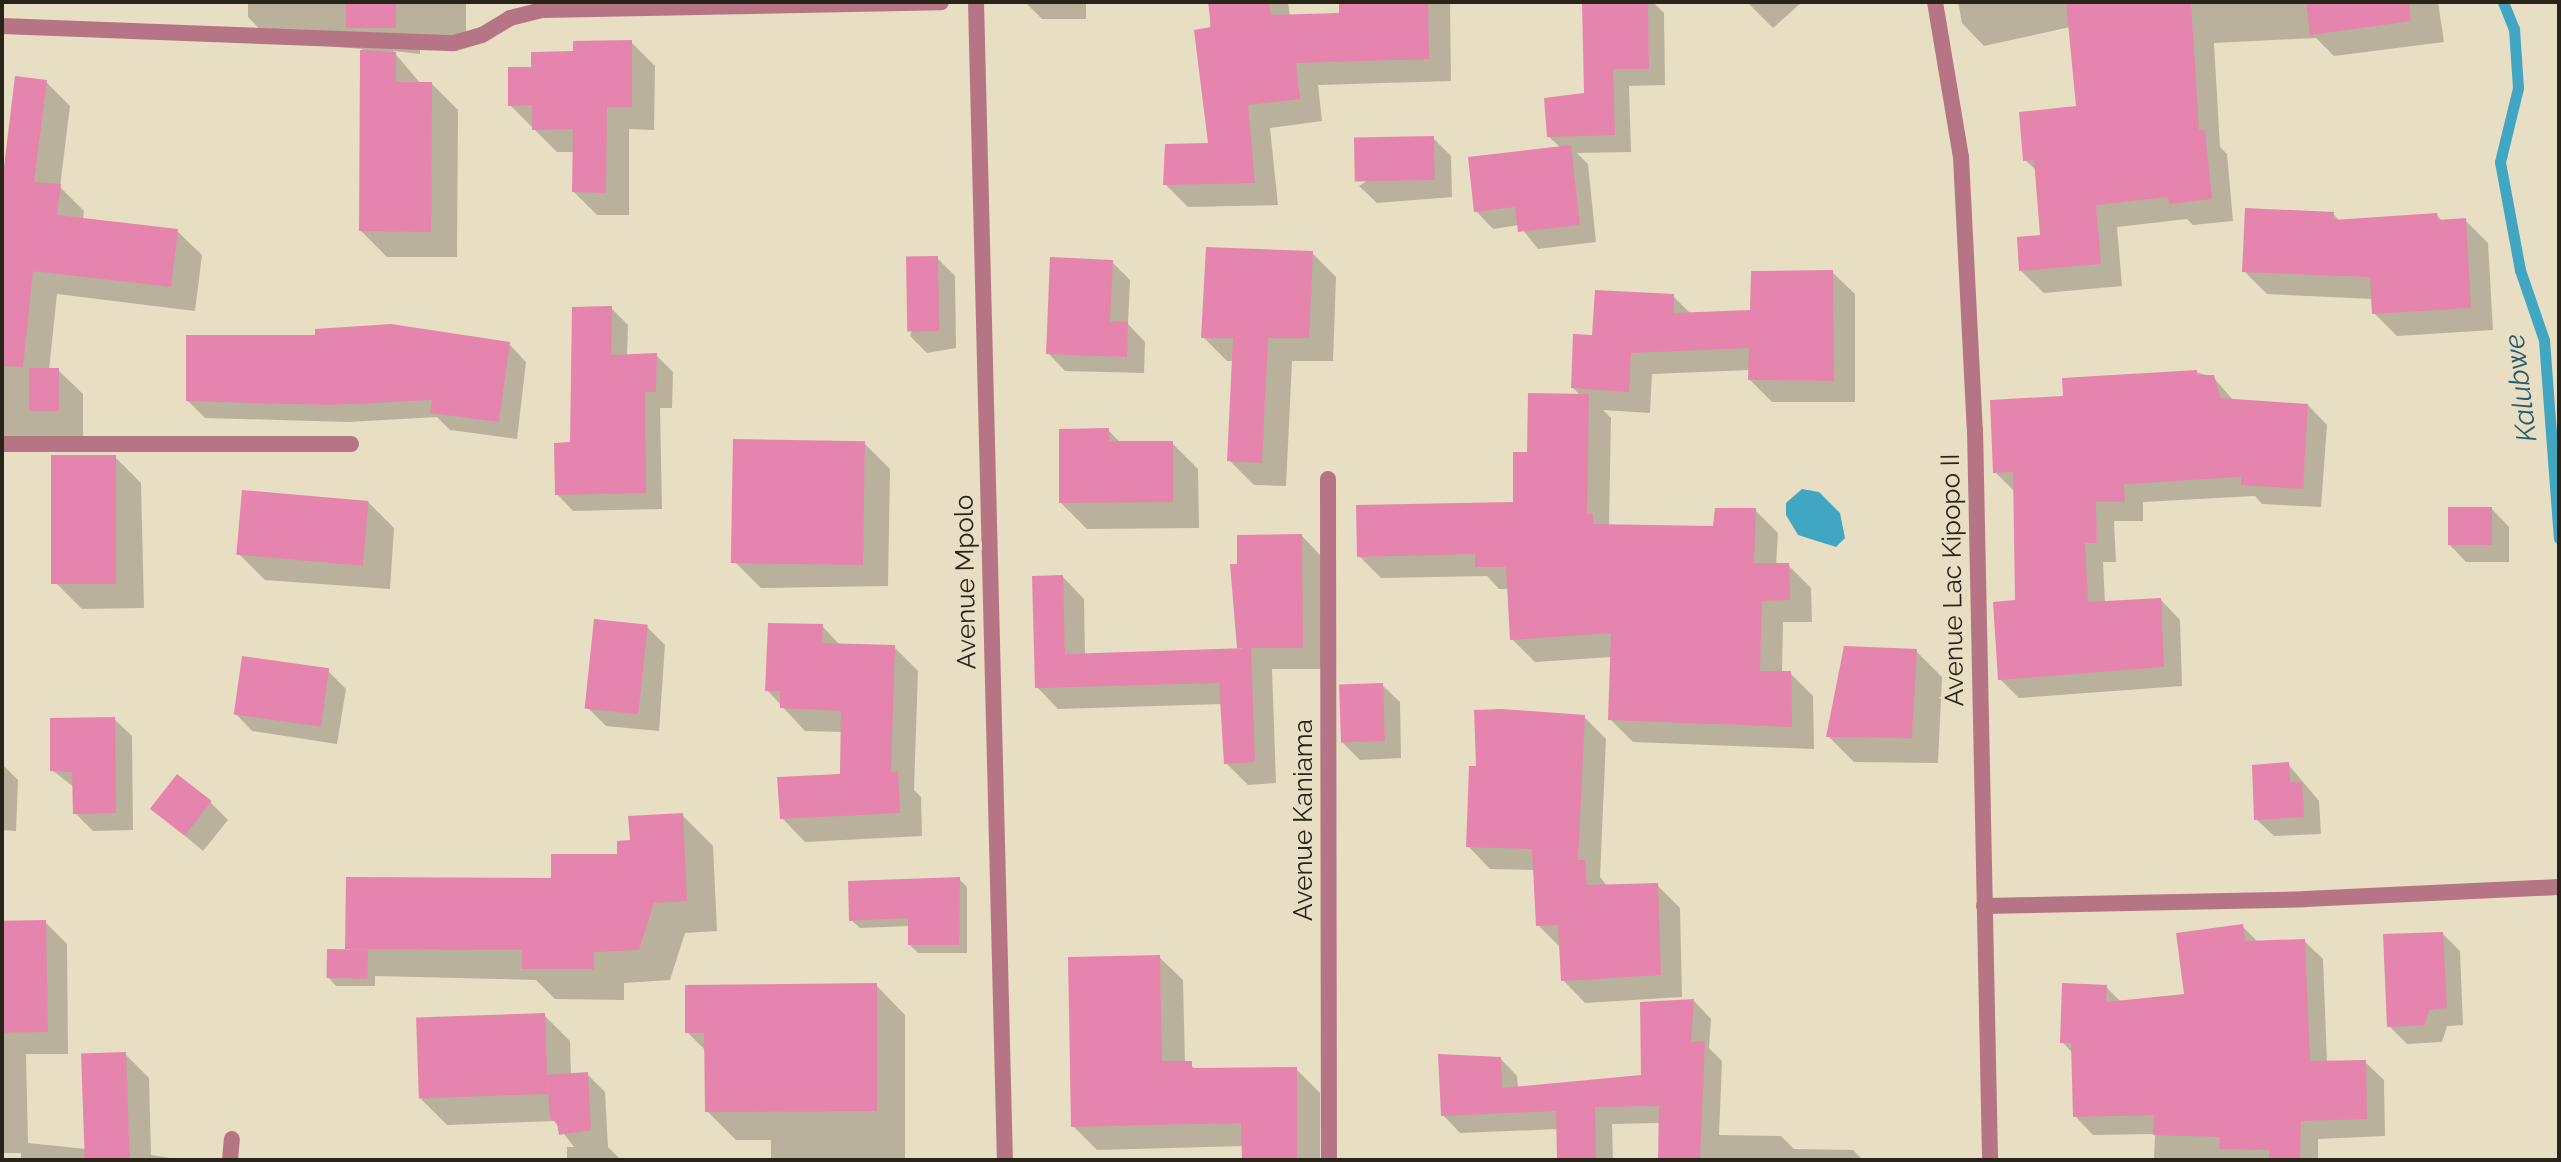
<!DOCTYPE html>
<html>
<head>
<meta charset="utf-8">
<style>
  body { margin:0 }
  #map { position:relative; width:2561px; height:1162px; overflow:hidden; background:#e8dec4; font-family:Raleway,sans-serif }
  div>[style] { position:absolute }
  .water>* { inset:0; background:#41a6c2 }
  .shadow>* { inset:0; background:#0003 }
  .stream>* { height:11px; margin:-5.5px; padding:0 5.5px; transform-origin:5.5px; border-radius:5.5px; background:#41a6c2 }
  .building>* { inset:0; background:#e585ad; transform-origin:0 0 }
  .street>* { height:16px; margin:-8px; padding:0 8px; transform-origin:8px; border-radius:8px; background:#b57584 }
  span { translate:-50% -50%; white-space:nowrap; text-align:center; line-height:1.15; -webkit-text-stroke:6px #e8dec4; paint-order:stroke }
  .street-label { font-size:26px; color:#28241a }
  .water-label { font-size:28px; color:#265d6d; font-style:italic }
  .frame { position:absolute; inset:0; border:4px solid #28241a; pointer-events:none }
</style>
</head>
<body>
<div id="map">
  <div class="water">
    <div style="clip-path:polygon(1802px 489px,1819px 492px,1840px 513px,1845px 538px,1836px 547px,1798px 535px,1786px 515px,1786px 503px)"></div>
  </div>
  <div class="shadow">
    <div style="clip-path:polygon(248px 2px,466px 2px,466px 37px,420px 39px,420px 54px,393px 51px,421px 84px,432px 84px,458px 110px,457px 257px,387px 257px,361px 231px,362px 49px,272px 42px,248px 17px)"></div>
    <div style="clip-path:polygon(1025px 2px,1086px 2px,1086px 19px,1042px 19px)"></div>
    <div style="clip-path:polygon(1210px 2px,1288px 2px,1290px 16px,1341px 15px,1341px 2px,1450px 2px,1451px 81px,1318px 85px,1322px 121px,1270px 128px,1278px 205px,1188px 207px,1165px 184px,1210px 145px)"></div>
    <div style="clip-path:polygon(1586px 2px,1653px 2px,1664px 13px,1665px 85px,1629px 86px,1631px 152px,1577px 153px,1588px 164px,1596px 242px,1538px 249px,1519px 225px,1493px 229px,1476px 211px,1561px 148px,1549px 137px,1586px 95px)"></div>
    <div style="clip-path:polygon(1747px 2px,1802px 2px,1773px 28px)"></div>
    <div style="clip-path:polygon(1958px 2px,2438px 2px,2444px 42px,2334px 56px,2316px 38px,2214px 43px,2220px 147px,2227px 154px,2233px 221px,2193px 225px,2187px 219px,2117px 227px,2122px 286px,2044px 293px,2021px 271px,2042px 237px,2037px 171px,2025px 160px,2078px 108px,2070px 27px,1984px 46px,1962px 23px)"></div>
    <div style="clip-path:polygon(631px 42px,655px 66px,654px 130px,629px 129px,629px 215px,597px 215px,574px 192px,574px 152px,557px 152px,510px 105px,533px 69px,575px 53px)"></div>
    <div style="clip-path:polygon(46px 82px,70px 106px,60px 187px,84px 211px,83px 220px,177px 231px,202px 255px,195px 311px,57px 294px,49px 370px,58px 370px,83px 394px,83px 441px,2px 441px,2px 200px)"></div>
    <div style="clip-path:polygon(1433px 138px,1451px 156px,1452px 197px,1377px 203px,1359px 186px)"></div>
    <div style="clip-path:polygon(2333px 214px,2340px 221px,2437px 215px,2443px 222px,2465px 220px,2488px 243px,2493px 330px,2397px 336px,2374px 313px,2373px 299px,2267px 294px,2244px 271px)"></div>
    <div style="clip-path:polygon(1312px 253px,1336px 277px,1333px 361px,1292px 361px,1286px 486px,1254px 485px,1230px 461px,1234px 361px,1227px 361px,1203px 337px)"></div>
    <div style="clip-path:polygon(937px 258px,955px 276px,956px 348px,927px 353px,910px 336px)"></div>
    <div style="clip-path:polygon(1112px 262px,1130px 280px,1128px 324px,1145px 342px,1144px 373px,1065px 371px,1048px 353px)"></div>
    <div style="clip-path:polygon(1832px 272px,1855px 294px,1855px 402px,1772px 402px,1750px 380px,1750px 370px,1652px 374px,1650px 413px,1603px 410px,1611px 418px,1609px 526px,1715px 528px,1755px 510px,1778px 533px,1776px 565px,1788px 565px,1811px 588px,1812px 622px,1783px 622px,1782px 673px,1790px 673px,1813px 696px,1814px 749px,1633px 742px,1610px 719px,1612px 657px,1535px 662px,1512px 639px,1509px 589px,1499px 589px,1487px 576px,1381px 578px,1359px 556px,1515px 504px,1529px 455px,1581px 396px,1573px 388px,1594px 337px,1673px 296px,1691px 314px,1752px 312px)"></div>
    <div style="clip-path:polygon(611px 308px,628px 325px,627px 356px,656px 355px,673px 372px,672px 408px,660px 408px,662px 509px,573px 511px,557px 494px)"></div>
    <div style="clip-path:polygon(509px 344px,526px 362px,517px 439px,450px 430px,437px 417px,348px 422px,205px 418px,188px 401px)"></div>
    <div style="clip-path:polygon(2196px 372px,2213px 377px,2233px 400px,2308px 405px,2327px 425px,2321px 507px,2262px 504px,2255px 496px,2143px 502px,2143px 521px,2114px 521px,2116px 562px,2103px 562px,2105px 603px,2161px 600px,2180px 620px,2182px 686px,2019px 698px,2000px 679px,2017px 602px,2014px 491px,1995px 472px,2065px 398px)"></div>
    <div style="clip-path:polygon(1108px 430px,1121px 443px,1172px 443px,1198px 469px,1199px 528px,1087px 529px,1061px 503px)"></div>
    <div style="clip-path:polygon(864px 443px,890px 469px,888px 586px,761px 588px,735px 562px)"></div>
    <div style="clip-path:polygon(115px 457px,141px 483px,144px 608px,82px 609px,56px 583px)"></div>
    <div style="clip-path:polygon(368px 502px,394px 528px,390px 589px,265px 580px,239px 554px)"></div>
    <div style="clip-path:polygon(2492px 509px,2509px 527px,2509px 562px,2466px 562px,2449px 544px)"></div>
    <div style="clip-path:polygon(1302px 536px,1323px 558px,1324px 669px,1272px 669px,1276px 783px,1248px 785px,1226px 763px,1222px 704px,1058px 709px,1037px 687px,1063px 577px,1084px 599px,1085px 655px,1242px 650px,1239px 565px)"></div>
    <div style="clip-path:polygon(822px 626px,841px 646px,894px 647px,918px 671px,914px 790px,921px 797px,922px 836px,805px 842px,782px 818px,842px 776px,843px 732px,805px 731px,767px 690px)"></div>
    <div style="clip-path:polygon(647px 627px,665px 645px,659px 731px,606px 726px,588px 708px)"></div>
    <div style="clip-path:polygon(1916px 651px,1942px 677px,1938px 763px,1854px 762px,1828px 736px)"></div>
    <div style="clip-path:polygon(328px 671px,346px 689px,337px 744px,252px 731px,235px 713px)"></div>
    <div style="clip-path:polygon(1382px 685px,1400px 702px,1401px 758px,1360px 760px,1342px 742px)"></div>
    <div style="clip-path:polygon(1584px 717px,1606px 739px,1600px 877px,1607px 886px,1657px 885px,1680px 908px,1682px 997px,1585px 1003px,1563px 980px,1561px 948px,1538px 925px,1535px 870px,1490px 869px,1468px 846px)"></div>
    <div style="clip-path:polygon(114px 719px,132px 736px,133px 830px,93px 831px,75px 813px,75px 788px,52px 770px)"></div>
    <div style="clip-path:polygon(2px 764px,18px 780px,16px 831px,2px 830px)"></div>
    <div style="clip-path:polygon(2288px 764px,2319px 801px,2321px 834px,2274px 836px,2256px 819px)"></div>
    <div style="clip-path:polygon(210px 802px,228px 820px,203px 851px,153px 809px)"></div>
    <div style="clip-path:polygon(682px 815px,713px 846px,717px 931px,685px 933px,670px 980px,624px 983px,624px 1000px,555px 999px,536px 980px,375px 976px,375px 986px,336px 986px,328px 977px,351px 952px,347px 948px,620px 856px,632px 842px)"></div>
    <div style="clip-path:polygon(959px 879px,967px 887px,967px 953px,918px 953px,910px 945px,910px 926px,860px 928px,851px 920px)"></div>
    <div style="clip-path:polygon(45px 922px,67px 944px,68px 1054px,26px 1054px,28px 1143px,86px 1149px,125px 1054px,149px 1078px,151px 1155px,182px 1160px,21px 1160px,21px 1153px,2px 1153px,2px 923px)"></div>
    <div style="clip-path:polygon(2242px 926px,2259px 943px,2304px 941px,2323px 959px,2327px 1063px,2365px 1062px,2384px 1080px,2385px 1136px,2318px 1139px,2318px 1160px,2154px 1160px,2155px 1134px,2093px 1135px,2075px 1116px,2074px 1054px,2062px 1042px,2106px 987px,2122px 1003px,2186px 995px)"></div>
    <div style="clip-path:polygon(2443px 934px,2460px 951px,2463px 1025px,2447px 1026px,2442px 1042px,2407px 1044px,2389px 1026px)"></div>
    <div style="clip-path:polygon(1159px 957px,1183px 980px,1185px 1063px,1198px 1070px,1296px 1069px,1320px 1093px,1320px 1160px,1244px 1160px,1243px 1146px,1097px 1150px,1073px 1126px)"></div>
    <div style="clip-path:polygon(876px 985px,905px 1015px,905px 1160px,771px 1160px,771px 1140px,736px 1140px,707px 1111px,706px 1051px,687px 1032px)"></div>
    <div style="clip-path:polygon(1694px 1001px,1711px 1019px,1709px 1048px,1722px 1061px,1719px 1135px,1781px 1136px,1794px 1149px,1853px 1150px,1863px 1160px,1660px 1160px,1660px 1123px,1612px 1124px,1613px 1160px,1559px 1160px,1558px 1129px,1460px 1133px,1443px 1115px,1500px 1058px,1517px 1076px,1518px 1089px,1643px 1077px)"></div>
    <div style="clip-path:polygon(544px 1015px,570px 1041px,571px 1075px,587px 1074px,605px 1092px,608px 1147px,621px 1160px,567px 1160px,567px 1147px,574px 1147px,554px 1121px,447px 1125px,421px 1099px)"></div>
  </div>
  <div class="stream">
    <div style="left:2503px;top:2px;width:29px;rotate:68deg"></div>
    <div style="left:2514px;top:29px;width:59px;rotate:86.1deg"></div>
    <div style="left:2518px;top:88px;width:76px;rotate:103.7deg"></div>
    <div style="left:2500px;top:162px;width:110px;rotate:79.5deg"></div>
    <div style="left:2520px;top:270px;width:74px;rotate:71.1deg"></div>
    <div style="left:2544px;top:340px;width:199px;rotate:85.7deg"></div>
  </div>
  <div class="building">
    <div style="left:346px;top:2px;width:50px;height:26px"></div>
    <div style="clip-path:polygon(1208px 2px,1269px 2px,1271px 15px,1339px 13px,1339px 2px,1428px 2px,1429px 59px,1296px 63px,1300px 99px,1248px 105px,1255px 183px,1163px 185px,1165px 144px,1208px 143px,1194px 30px,1211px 27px)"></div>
    <div style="clip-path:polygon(1582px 2px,1648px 2px,1649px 69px,1613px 69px,1615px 135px,1547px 137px,1544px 98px,1584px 93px)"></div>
    <div style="clip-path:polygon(2066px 2px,2191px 2px,2199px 130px,2205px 130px,2212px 199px,2169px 204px,2168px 197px,2096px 205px,2101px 264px,2019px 271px,2017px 237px,2040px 235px,2034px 160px,2023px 161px,2019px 112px,2076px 106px)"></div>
    <div style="clip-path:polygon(2306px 2px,2409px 2px,2411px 21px,2310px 35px)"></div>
    <div style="clip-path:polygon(632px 40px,632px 107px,607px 107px,606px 193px,572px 192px,573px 129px,532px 130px,532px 105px,508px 106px,508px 67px,531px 67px,531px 52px,573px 51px,573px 41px)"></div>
    <div style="clip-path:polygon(360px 50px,396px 52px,396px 82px,432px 82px,431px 232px,359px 231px)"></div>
    <div style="clip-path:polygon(15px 76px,47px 80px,34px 182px,61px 184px,57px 215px,178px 229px,171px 287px,33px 271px,23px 367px,2px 366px,2px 183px)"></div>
    <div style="left:1434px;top:136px;width:44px;height:80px;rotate:89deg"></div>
    <div style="clip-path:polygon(1571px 145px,1580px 225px,1518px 232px,1515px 207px,1474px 212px,1468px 157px)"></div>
    <div style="clip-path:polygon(2245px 208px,2334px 212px,2333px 220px,2437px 213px,2438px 220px,2466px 218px,2471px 308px,2372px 314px,2370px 277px,2242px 272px)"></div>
    <div style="clip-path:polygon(1206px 247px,1313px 251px,1309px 338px,1268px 338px,1262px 463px,1227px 461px,1233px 338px,1201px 338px)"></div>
    <div style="left:938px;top:256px;width:75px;height:32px;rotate:89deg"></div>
    <div style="clip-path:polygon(1050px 257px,1113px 260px,1110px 321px,1128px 322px,1127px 357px,1046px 354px)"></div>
    <div style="clip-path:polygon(1833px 270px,1834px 381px,1748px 380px,1749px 348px,1631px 353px,1629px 392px,1571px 388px,1573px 334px,1592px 335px,1595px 290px,1674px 294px,1674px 313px,1750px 310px,1751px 271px)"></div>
    <div style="clip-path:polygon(612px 306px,611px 355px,657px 353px,656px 392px,645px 392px,646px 493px,555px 495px,554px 443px,570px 442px,572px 307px)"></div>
    <div style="clip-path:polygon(391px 324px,510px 342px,499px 422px,430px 413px,432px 400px,330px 405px,186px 401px,186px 335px,315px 335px,315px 329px)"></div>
    <div style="left:29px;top:368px;width:30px;height:43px"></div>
    <div style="clip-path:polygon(2197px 370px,2197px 375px,2214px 375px,2220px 398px,2308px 404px,2303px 489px,2241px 485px,2241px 477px,2124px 484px,2125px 502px,2096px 502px,2097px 543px,2085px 543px,2088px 602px,2161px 598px,2164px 667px,1998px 680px,1993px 602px,2015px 600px,2013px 472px,1993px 473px,1990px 400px,2063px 396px,2062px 378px)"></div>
    <div style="clip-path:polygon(1528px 393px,1589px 394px,1587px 514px,1593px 514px,1593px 524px,1713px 526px,1715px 508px,1756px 508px,1754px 563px,1789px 563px,1790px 600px,1762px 601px,1760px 671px,1791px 671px,1792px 727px,1608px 720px,1611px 633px,1510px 640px,1506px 567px,1475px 567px,1475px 554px,1357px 557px,1356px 505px,1513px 502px,1513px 452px,1527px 452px)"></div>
    <div style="clip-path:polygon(1109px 428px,1109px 441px,1173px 441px,1173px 502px,1059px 503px,1059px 429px)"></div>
    <div style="left:733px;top:439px;width:132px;height:124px;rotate:1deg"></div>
    <div style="left:51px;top:455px;width:65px;height:129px"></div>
    <div style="left:242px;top:490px;width:127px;height:65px;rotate:5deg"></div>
    <div style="left:2448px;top:507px;width:44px;height:38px"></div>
    <div style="clip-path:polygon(1302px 534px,1303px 648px,1251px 648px,1255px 762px,1224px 764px,1219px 683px,1035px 688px,1032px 576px,1063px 575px,1065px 654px,1248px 648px,1237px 648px,1230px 564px,1237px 564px,1237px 535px)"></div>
    <div style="left:594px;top:619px;width:54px;height:90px;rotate:6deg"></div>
    <div style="clip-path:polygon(768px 623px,823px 624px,822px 643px,895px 645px,891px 772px,898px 771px,900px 813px,780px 819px,777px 777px,840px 774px,841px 711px,780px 708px,780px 691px,765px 691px)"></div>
    <div style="clip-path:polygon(1844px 646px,1917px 649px,1912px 738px,1826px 737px)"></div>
    <div style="left:242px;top:656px;width:88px;height:59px;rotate:8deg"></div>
    <div style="left:1383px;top:683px;width:58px;height:44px;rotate:88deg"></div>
    <div style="clip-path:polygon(1502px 709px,1585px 715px,1578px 860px,1585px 860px,1587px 885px,1658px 883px,1661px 975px,1561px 981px,1558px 925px,1536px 926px,1532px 849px,1466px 847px,1469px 766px,1476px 766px,1474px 710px)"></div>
    <div style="clip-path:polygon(115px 717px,116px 813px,73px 814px,72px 772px,50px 771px,50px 718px)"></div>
    <div style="clip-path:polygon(2289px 762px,2290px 782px,2302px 782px,2304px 817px,2254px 820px,2252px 765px)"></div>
    <div style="left:177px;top:774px;width:44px;height:44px;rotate:38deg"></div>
    <div style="clip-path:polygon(683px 813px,687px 901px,654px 903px,639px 950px,594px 952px,594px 969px,522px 969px,522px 950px,345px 949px,346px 877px,551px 878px,551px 854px,617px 854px,617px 841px,630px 840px,628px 816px)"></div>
    <div style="clip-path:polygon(960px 877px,959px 945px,908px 945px,908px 918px,849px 921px,848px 881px)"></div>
    <div style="left:46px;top:920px;width:112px;height:44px;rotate:89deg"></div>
    <div style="clip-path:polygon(2243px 924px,2245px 941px,2305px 939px,2310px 1061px,2366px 1060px,2367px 1119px,2301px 1121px,2300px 1160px,2269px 1160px,2269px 1150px,2219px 1149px,2220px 1137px,2153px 1135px,2154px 1115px,2073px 1117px,2071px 1043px,2060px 1043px,2062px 983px,2107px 985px,2106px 1002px,2184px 994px,2176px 933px)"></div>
    <div style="clip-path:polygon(2443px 932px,2447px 1008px,2429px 1010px,2425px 1025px,2387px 1027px,2383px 934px)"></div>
    <div style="left:327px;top:949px;width:41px;height:29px;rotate:1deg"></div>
    <div style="clip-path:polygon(1160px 955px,1162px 1061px,1192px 1061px,1192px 1068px,1297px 1067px,1297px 1160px,1242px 1160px,1241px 1123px,1071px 1127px,1068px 957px)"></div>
    <div style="clip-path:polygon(877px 983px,877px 1111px,705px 1112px,704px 1033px,685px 1033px,685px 985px)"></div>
    <div style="clip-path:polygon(1694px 999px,1691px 1042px,1705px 1041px,1700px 1160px,1658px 1160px,1659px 1106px,1595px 1107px,1596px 1160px,1557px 1160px,1556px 1111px,1441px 1116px,1438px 1054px,1501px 1057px,1502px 1088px,1641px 1075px,1640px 1002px)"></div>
    <div style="left:545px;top:1013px;width:81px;height:129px;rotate:88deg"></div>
    <div style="left:126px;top:1052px;width:108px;height:45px;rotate:88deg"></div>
    <div style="clip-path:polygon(588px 1072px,591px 1130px,559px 1135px,557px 1123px,550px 1119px,547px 1075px)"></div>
  </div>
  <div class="street">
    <div style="left:976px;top:2px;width:1158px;rotate:88.57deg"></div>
    <div style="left:1935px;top:2px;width:157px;rotate:80.5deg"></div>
    <div style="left:1961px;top:157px;width:272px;rotate:87.1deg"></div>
    <div style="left:1975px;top:429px;width:731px;rotate:88.82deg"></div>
    <div style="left:2px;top:26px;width:452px;rotate:2.2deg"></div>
    <div style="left:454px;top:43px;width:29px;rotate:-16deg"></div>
    <div style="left:482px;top:35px;width:33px;rotate:-31deg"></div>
    <div style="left:510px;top:18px;width:33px;rotate:-14deg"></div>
    <div style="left:542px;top:10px;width:399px;rotate:-1.1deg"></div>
    <div style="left:2px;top:444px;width:349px"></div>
    <div style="left:1328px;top:479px;width:681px;rotate:89.92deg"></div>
    <div style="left:1984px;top:906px;width:321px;rotate:-1.2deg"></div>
    <div style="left:2305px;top:899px;width:254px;rotate:-2.7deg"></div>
    <div style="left:230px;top:1160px;width:21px;rotate:-85deg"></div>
  </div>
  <div class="street-label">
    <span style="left:1953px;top:580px;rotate:-91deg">Avenue Lac Kipopo II</span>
    <span style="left:966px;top:582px;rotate:-91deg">Avenue Mpolo</span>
    <span style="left:1304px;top:820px;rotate:-90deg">Avenue Kaniama</span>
  </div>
  <div class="water-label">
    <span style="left:2521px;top:388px;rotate:-97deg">Kalubwe</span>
  </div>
  <div class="frame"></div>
</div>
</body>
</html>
